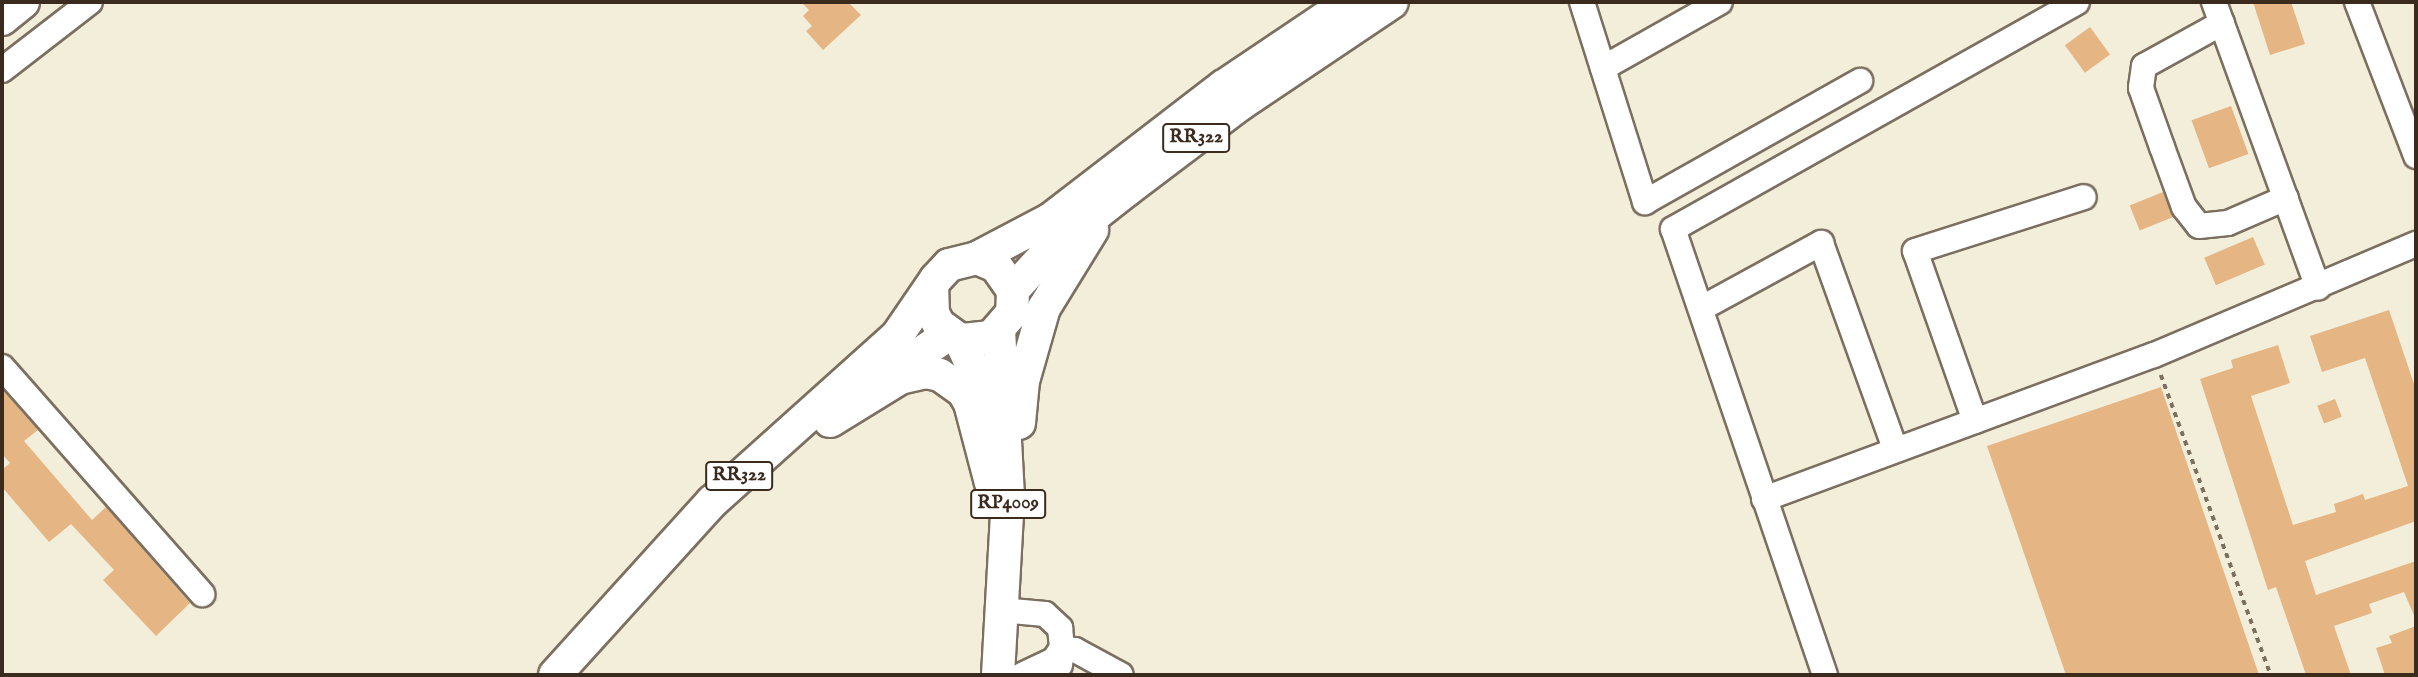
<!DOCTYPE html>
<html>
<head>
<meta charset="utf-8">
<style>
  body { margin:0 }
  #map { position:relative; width:2418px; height:677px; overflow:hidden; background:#f3eeda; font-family:"IM FELL English",serif }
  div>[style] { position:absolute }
  .building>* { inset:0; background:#e5b584; transform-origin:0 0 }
  .path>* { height:3.5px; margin-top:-1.75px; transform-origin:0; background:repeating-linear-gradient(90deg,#7b6f60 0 5px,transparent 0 10px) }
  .roads { filter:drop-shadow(2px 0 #7b6f60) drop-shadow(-2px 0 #7b6f60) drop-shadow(0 2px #7b6f60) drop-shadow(0 -2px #7b6f60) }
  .minor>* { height:24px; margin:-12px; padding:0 12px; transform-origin:12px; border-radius:12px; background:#fff }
  .major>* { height:32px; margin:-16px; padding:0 16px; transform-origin:16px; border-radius:16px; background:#fff }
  span { translate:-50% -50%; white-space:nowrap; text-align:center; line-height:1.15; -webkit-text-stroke:5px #fff; paint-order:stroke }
  .shield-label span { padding:2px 5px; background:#fff; border:2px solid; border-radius:5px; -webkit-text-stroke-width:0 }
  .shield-label { font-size:19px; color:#3b2a1e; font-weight:700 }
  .frame { position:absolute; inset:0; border:4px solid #3b2a1e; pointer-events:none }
</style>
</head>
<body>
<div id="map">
  <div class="building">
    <div style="clip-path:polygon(801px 2px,848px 2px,861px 15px,823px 50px,806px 31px,812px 26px,803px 16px,809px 10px)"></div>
    <div style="clip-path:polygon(2253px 2px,2291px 2px,2305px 44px,2270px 55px)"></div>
    <div style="left:2090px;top:27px;width:34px;height:31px;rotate:54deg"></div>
    <div style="left:2231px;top:106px;width:51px;height:42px;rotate:70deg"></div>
    <div style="left:2163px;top:192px;width:27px;height:36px;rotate:68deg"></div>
    <div style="left:2253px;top:237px;width:30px;height:53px;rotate:67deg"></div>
    <div style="clip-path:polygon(2389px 310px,2416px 390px,2416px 521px,2305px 561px,2316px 595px,2416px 561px,2416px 620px,2404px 592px,2369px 604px,2372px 613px,2334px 626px,2351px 675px,2306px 675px,2276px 587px,2268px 590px,2200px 379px,2233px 368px,2231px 360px,2278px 345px,2290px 383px,2251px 396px,2293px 525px,2336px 512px,2334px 504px,2363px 494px,2365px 500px,2408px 486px,2365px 358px,2322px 372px,2310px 336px)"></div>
    <div style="clip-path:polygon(2161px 387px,2259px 675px,2066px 675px,1987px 446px)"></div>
    <div style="clip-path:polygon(2px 389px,38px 430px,24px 441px,92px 520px,106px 507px,190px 603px,156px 636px,103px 580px,114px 570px,71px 524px,49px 542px,2px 487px,2px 470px,10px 463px,2px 454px)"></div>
    <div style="left:2335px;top:399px;width:19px;height:19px;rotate:69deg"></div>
    <div style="clip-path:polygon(2416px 626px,2416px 675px,2385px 675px,2376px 648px,2392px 643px,2389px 636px)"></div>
  </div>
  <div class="path">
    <div style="left:2161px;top:375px;width:320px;rotate:69.9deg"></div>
  </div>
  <div class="roads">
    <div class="minor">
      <div style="left:1582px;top:2px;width:210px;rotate:72.5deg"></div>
      <div style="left:1645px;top:202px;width:247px;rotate:-29.4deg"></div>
      <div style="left:2214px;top:2px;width:304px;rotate:70deg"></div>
      <div style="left:2357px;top:2px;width:165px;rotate:69deg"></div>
      <div style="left:2222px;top:23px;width:89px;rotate:151.1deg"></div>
      <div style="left:2144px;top:66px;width:22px;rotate:98deg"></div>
      <div style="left:2141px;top:88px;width:63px;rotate:70.4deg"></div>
      <div style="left:2162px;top:147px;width:64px;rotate:69.9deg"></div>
      <div style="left:2184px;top:207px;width:24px;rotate:52deg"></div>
      <div style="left:2199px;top:226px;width:29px;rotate:-6deg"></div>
      <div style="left:2228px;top:223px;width:63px;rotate:-23.3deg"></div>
      <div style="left:1603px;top:68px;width:134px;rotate:-29.4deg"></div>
      <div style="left:2px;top:70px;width:111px;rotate:-37.7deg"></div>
      <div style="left:1702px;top:308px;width:136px;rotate:-28.6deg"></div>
      <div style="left:1821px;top:243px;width:219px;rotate:70.2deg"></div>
      <div style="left:2px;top:367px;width:303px;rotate:48.6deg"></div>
      <div style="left:1975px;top:421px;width:180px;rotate:-109.4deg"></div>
      <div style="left:1915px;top:251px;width:177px;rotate:-17.7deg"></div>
      <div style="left:1764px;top:499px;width:416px;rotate:-20.3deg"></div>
      <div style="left:2154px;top:355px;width:285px;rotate:-23deg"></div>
      <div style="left:1001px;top:610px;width:44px;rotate:5.2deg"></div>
      <div style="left:1045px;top:614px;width:21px;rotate:43deg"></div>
      <div style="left:1060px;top:628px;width:20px;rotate:84deg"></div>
      <div style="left:1062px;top:648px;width:14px;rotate:124deg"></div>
      <div style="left:1054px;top:660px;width:35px;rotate:155deg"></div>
      <div style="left:1060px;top:665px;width:17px;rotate:-83deg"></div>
      <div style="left:1062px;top:648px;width:13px;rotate:9deg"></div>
      <div style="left:1075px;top:650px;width:52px;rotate:28.5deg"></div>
      <div style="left:1825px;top:675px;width:471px;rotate:-108.8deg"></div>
      <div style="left:1673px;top:229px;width:463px;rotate:-29.3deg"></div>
    </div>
    <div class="major">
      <div style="left:2px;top:19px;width:27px;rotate:-39deg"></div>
      <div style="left:977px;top:258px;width:84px;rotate:-27.8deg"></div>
      <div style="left:1051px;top:219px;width:218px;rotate:-37.6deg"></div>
      <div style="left:1224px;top:86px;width:151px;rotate:-33.9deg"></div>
      <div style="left:1013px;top:290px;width:52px;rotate:-47.4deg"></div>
      <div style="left:1048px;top:252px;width:102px;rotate:-38.2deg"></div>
      <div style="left:1128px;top:189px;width:139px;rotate:-37.1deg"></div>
      <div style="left:1239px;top:105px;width:184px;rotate:-33.9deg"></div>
      <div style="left:960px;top:340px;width:40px;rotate:65deg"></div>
      <div style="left:977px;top:376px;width:53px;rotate:78.1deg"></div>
      <div style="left:871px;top:387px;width:94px;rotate:-34.2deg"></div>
      <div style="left:830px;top:421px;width:82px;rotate:-31.6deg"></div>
      <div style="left:900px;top:378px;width:27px;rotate:-13deg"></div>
      <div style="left:926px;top:372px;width:14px;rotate:12deg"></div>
      <div style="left:940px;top:375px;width:28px;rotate:35deg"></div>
      <div style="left:963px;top:391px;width:14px;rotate:60deg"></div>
      <div style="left:970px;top:403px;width:83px;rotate:75.3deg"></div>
      <div style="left:1019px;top:423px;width:42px;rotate:-84.6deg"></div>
      <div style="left:1023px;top:381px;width:76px;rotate:-74deg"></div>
      <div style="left:1044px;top:308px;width:92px;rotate:-58.4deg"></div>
      <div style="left:555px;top:675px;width:234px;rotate:-47.8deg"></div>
      <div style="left:712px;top:502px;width:249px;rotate:-41.9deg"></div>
      <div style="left:897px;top:336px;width:69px;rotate:-55.6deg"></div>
      <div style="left:936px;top:279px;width:19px;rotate:-47deg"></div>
      <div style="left:949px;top:265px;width:29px;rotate:-14deg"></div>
      <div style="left:977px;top:258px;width:21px;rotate:23deg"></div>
      <div style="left:996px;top:266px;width:29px;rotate:55deg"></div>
      <div style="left:1013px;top:290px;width:23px;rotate:92deg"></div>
      <div style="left:1012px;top:313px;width:32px;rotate:131deg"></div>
      <div style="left:991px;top:337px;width:31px;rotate:174deg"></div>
      <div style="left:960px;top:340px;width:26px;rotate:-144deg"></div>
      <div style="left:939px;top:325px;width:13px;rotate:-117deg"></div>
      <div style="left:933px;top:313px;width:25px;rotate:-92deg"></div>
      <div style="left:998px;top:675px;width:179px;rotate:-86.8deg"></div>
      <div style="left:1008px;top:496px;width:164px;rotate:-93.1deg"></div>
    </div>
  </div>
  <div class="shield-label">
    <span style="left:1196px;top:138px">RR322</span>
    <span style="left:739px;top:476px">RR322</span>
    <span style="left:1008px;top:504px">RP4009</span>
  </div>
  <div class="frame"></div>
</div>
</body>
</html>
